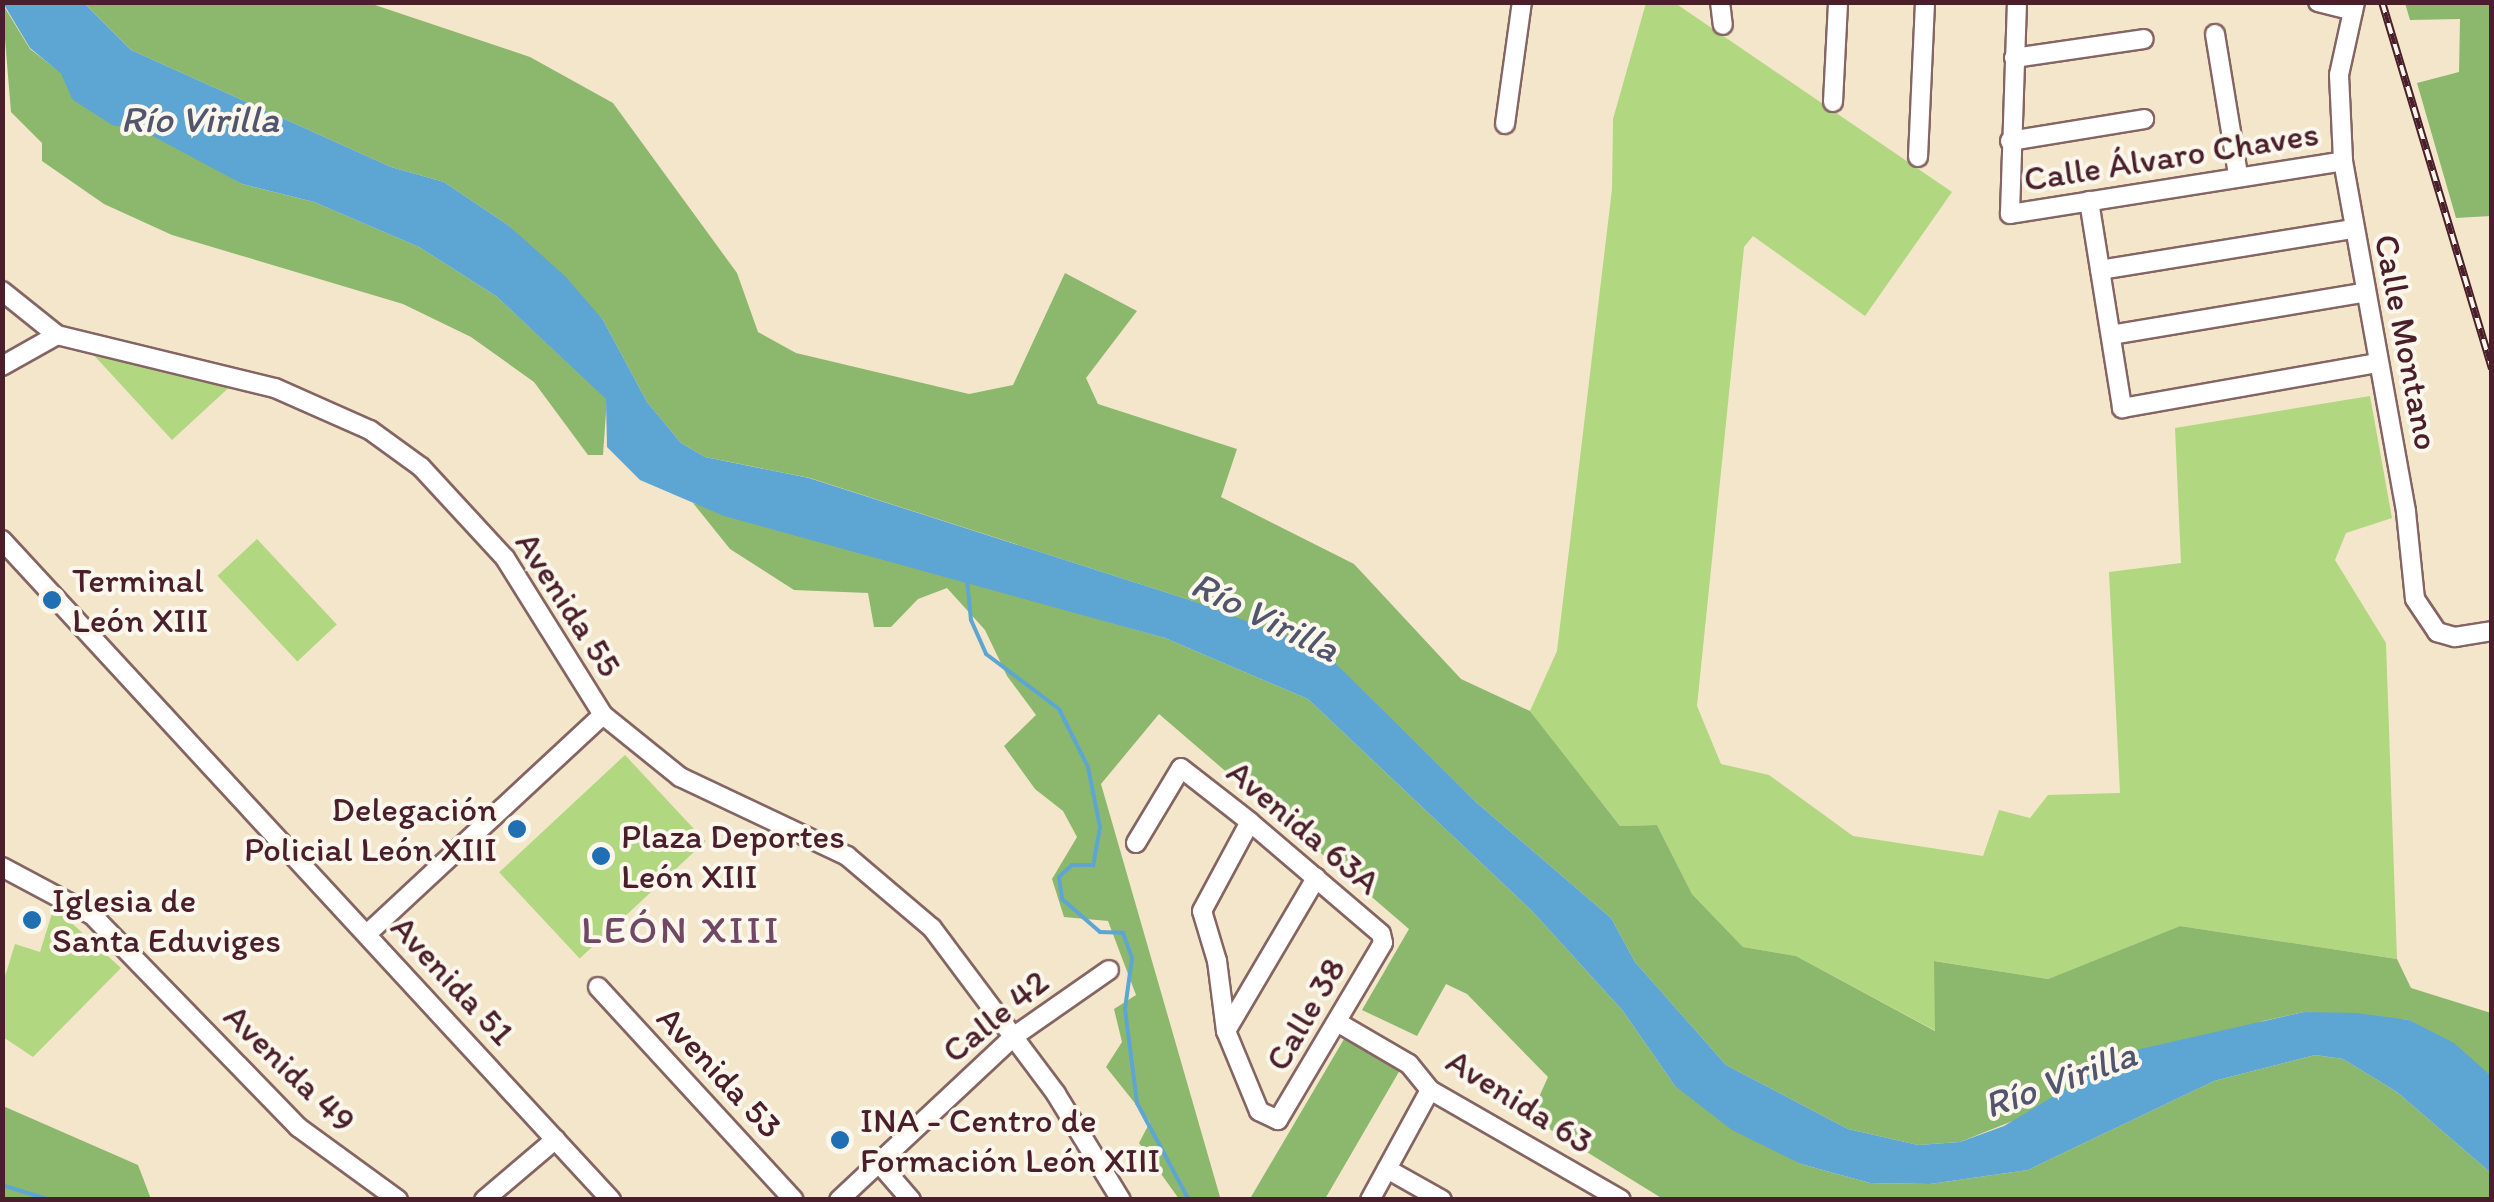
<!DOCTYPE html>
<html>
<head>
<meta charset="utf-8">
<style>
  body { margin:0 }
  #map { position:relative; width:2494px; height:1202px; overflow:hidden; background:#f3e6cb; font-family:Itim,sans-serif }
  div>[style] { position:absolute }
  .green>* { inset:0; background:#b1d780; transform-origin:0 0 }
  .forest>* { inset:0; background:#8cb86e }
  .water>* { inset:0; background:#5da5d3 }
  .stream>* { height:4px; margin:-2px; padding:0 2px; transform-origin:2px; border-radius:2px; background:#5da5d3 }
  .river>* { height:22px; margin:-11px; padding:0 11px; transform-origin:11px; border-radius:11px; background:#5da5d3 }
  .roads { filter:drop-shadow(2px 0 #856563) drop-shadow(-2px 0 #856563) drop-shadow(0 2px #856563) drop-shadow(0 -2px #856563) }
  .minor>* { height:18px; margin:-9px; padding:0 9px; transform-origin:9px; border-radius:9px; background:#fff }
  .rail>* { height:8px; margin-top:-4px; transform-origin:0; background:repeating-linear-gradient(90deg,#fbf7ec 0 11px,#4a1f2b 0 22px); box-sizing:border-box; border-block:2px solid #4a1f2b }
  .dots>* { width:28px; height:28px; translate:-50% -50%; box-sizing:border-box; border:5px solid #fbf7ec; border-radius:50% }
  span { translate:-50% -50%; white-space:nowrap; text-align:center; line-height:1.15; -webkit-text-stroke:8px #fbf7ec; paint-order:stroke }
  .street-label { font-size:35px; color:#4a1f2b }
  .poi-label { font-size:35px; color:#4a1f2b }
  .left { translate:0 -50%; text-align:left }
  .right { translate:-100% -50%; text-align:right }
  .water-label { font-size:38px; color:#52556e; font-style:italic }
  .quarter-label { font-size:40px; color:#714864; letter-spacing:2.5px }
  .frame { position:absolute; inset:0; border:5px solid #4a1f2b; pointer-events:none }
</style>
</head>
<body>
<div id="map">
  <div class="green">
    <div style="clip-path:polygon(1646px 3px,1675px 3px,1952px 192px,1865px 316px,1753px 236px,1744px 247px,1697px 706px,1721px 764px,1769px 775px,1853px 836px,1983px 856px,1999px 810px,2030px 818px,2048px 795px,2120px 793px,2109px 572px,2181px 563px,2175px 428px,2370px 396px,2392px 518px,2346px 533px,2335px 560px,2386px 643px,2397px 959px,2180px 926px,2048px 979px,1935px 961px,1936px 1031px,1796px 956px,1743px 947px,1692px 894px,1657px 825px,1620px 826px,1530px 711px,1557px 651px,1612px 189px,1613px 119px)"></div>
    <div style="clip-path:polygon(90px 351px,235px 382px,172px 440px)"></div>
    <div style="left:257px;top:539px;width:117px;height:54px;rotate:47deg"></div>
    <div style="left:625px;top:755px;width:118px;height:172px;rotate:47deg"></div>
    <div style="clip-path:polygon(54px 907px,121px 968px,33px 1057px,3px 1037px,3px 983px,15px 944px,40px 952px)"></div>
  </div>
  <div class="forest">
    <div style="clip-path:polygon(2px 3px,30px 49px,68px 78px,242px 184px,314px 202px,419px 247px,496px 296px,607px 399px,603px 455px,588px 455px,534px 382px,471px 337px,403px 304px,172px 235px,104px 204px,42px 161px,42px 143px,11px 112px)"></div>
    <div style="clip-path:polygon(84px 3px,369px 3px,530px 57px,613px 103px,737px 273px,758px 332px,796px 353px,969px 394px,1013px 385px,1065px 273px,1137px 311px,1086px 378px,1098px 404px,1237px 449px,1221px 497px,1354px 564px,1461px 679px,1530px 711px,1620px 826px,1657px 825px,1692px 894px,1743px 947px,1796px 956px,1935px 1031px,1934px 961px,2048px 979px,2180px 926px,2397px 959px,2411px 988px,2491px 1013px,2491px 1076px,2409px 1020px,2304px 1012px,2263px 1021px,1960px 1142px,1918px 1145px,1848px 1129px,1726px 1065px,1635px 962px,1611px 918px,1477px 803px,1334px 663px,1193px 601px,810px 478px,705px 457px,681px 443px,647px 402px,603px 320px,508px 225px,444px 182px,391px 167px,131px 50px)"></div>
    <div style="clip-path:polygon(2405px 3px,2491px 3px,2491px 216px,2456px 218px,2417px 83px,2459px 72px,2460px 19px,2410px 20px)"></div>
    <div style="clip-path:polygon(693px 503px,1165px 638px,1308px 699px,1532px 911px,1623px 1011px,1675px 1086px,1801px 1164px,1870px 1183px,1930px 1184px,2028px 1170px,2214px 1081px,2315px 1055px,2343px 1059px,2397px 1092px,2491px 1173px,2491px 1199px,1663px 1199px,1530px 1117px,1548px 1077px,1467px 994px,1446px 984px,1417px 1036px,1362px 1010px,1409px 929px,1159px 714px,1101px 784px,1220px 1197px,1251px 1197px,1347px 1034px,1400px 1070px,1325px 1199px,1179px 1199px,1139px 1143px,1150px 1122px,1106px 1067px,1122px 1042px,1114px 1009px,1136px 995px,1108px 921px,1064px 917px,1052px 879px,1077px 837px,1063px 811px,1035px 789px,1004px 746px,1036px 715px,1007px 676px,985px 630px,947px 588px,918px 599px,891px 627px,874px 627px,868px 593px,794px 590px,730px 549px)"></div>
    <div style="clip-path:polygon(3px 1106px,138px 1165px,151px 1199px,3px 1199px)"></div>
  </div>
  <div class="water">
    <div style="clip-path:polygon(3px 3px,84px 3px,131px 50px,391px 167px,444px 182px,508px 225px,566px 277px,603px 320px,647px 402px,681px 443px,705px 457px,809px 478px,1193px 601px,1291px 638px,1335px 663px,1477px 803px,1611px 918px,1635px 962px,1726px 1065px,1848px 1129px,1918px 1145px,1960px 1142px,2004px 1126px,2127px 1052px,2304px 1012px,2356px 1013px,2409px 1020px,2454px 1043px,2491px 1076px,2491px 1173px,2397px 1092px,2343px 1059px,2315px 1055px,2214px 1081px,2028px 1170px,1930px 1184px,1870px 1183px,1801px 1164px,1732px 1130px,1675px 1086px,1623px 1011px,1532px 911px,1308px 699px,1165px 638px,724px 516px,640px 480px,607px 447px,606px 399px,496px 296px,419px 247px,314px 202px,242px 184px,108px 112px,30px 48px)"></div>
  </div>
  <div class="stream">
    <div style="left:967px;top:580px;width:40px;rotate:84.3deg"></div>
    <div style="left:971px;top:620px;width:37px;rotate:66deg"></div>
    <div style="left:986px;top:654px;width:91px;rotate:37deg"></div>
    <div style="left:1059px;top:709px;width:65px;rotate:63.4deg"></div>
    <div style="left:1088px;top:767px;width:61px;rotate:78.7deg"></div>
    <div style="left:1100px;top:827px;width:39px;rotate:100deg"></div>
    <div style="left:1093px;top:865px;width:21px;rotate:180deg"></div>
    <div style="left:1072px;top:865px;width:18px;rotate:137deg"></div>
    <div style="left:1059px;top:877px;width:22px;rotate:82deg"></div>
    <div style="left:1062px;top:899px;width:50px;rotate:41deg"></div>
    <div style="left:1100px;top:932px;width:23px;rotate:2deg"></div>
    <div style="left:1123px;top:933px;width:27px;rotate:70deg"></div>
    <div style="left:1132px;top:958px;width:51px;rotate:97.8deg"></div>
    <div style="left:1125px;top:1009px;width:95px;rotate:82.7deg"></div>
    <div style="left:1137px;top:1103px;width:110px;rotate:61.8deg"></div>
    <div style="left:2px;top:1185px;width:50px;rotate:17.4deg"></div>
  </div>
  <div class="river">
    <div style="left:67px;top:60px;width:35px;rotate:66deg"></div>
    <div style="left:81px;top:92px;width:43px;rotate:32.6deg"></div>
  </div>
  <div class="roads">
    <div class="minor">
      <div style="left:1720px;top:2px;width:23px;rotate:83deg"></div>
      <div style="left:2017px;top:2px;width:212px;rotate:91.9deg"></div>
      <div style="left:2010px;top:214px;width:337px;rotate:-9deg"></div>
      <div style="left:2318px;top:2px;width:36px;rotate:14deg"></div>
      <div style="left:2355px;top:2px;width:75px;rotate:102.4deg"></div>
      <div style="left:2339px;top:75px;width:86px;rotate:87.3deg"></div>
      <div style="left:2343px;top:161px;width:357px;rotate:79.8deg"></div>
      <div style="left:2406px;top:512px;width:87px;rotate:84.1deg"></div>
      <div style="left:2415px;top:599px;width:40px;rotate:56deg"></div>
      <div style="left:2437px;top:632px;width:19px;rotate:16deg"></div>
      <div style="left:2455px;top:637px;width:37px;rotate:-9deg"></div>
      <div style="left:2215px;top:34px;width:143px;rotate:80.7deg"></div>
      <div style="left:2014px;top:58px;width:131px;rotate:-8.3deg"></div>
      <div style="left:1833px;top:102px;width:100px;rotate:-87.1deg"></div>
      <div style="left:1505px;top:124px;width:123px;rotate:-82.1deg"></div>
      <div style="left:2010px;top:141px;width:136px;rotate:-9.3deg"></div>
      <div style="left:1918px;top:157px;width:155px;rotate:-87.4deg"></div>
      <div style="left:2089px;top:201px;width:210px;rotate:80.9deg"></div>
      <div style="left:2122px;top:408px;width:258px;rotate:-10deg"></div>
      <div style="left:2100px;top:270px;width:255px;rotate:-9.2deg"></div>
      <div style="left:2px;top:291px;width:70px;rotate:38.7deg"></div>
      <div style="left:57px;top:335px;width:224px;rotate:13.7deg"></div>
      <div style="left:275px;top:388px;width:104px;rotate:23.9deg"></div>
      <div style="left:370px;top:430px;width:63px;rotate:36deg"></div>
      <div style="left:421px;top:467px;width:124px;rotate:47.3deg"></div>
      <div style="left:505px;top:558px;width:185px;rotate:58deg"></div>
      <div style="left:603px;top:715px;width:99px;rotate:38.8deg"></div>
      <div style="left:680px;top:777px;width:185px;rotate:25.3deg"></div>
      <div style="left:847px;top:856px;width:111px;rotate:40.3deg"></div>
      <div style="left:932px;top:928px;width:207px;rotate:53.2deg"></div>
      <div style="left:1056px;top:1094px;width:124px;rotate:58.5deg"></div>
      <div style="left:2111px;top:335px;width:255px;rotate:-9.5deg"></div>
      <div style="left:2px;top:366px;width:63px;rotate:-29.4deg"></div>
      <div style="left:2px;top:540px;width:898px;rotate:47.3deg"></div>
      <div style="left:1136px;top:843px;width:87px;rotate:-59deg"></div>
      <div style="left:1181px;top:768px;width:88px;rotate:38deg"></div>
      <div style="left:1250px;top:822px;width:172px;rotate:40.5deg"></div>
      <div style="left:1381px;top:934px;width:9px;rotate:77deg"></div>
      <div style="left:1383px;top:943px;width:206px;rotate:120.7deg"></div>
      <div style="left:1278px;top:1120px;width:21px;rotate:-155deg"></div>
      <div style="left:1259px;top:1111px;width:87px;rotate:-112.4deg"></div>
      <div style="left:1226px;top:1031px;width:71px;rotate:-97.3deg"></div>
      <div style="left:1217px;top:961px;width:52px;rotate:-106.7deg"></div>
      <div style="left:1202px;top:911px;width:101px;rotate:-61.7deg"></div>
      <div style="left:2px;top:867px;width:102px;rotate:28.1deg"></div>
      <div style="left:92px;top:915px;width:296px;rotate:45.8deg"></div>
      <div style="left:298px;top:1127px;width:124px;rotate:36.1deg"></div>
      <div style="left:367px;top:934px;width:322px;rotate:-42.9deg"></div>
      <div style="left:598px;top:987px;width:289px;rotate:47.4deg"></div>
      <div style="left:1337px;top:1022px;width:83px;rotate:30.3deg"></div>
      <div style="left:1409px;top:1064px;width:33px;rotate:51deg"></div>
      <div style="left:1430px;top:1090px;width:220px;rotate:29.9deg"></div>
      <div style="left:1226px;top:1031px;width:178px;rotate:-59.5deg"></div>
      <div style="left:879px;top:1163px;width:49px;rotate:49.1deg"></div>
      <div style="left:1387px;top:1169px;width:63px;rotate:29.4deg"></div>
      <div style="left:484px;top:1200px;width:94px;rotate:-40.3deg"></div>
      <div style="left:839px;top:1200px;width:238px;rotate:-43.1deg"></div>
      <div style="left:1013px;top:1037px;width:117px;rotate:-34.9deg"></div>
      <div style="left:1370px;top:1200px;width:125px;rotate:-61.4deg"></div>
    </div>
  </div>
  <div class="rail">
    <div style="left:2382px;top:2px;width:383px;rotate:73.3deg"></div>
  </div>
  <div class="dots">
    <div style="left:52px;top:600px;background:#1f6fb2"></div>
    <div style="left:517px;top:829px;background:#1f6fb2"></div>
    <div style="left:601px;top:856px;background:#1f6fb2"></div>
    <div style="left:32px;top:920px;background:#1f6fb2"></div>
    <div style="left:840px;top:1140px;background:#1f6fb2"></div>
  </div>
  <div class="street-label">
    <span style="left:2171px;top:156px;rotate:-9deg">Calle Álvaro Chaves</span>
    <span style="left:2407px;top:342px;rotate:79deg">Calle Montano</span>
    <span style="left:569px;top:604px;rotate:57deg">Avenida 55</span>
    <span style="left:1304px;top:827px;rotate:40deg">Avenida 63A</span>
    <span style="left:453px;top:980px;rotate:47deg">Avenida 51</span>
    <span style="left:1305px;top:1014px;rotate:-60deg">Calle 38</span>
    <span style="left:995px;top:1016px;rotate:-39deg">Calle 42</span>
    <span style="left:290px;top:1068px;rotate:44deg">Avenida 49</span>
    <span style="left:720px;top:1072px;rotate:47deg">Avenida 53</span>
    <span style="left:1520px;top:1101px;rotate:32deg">Avenida 63</span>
  </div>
  <div class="poi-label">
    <span class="left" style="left:72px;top:600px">Terminal<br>León XIII</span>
    <span class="right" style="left:497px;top:829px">Delegación<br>Policial León XIII</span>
    <span class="left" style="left:621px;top:856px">Plaza Deportes<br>León XIII</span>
    <span class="left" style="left:52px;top:920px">Iglesia de<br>Santa Eduviges</span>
    <span class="left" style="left:860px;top:1140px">INA - Centro de<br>Formación León XIII</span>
  </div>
  <div class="water-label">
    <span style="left:200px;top:120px">Río Virilla</span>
    <span style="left:1265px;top:617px;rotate:26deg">Río Virilla</span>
    <span style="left:2060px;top:1080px;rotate:-20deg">Río Virilla</span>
  </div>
  <div class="quarter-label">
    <span style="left:681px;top:929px">LEÓN XIII</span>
  </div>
  <div class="frame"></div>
</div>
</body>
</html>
